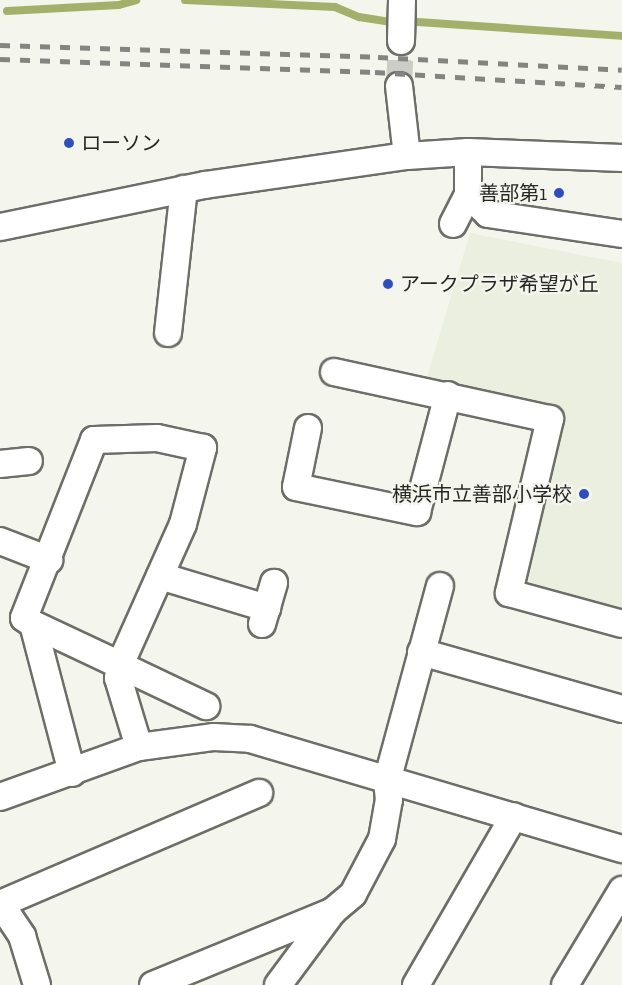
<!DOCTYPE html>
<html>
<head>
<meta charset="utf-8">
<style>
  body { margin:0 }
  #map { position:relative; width:622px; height:985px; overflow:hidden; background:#f4f6ee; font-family:"Zilla Slab","Noto Sans JP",serif }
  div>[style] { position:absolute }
  .built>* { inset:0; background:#ebefdf }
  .stream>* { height:8px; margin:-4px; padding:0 4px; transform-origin:4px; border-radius:4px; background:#a3b06c }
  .minor-tunnel>* { height:26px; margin-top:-13px; transform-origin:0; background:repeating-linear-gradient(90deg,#cbcdc6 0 26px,transparent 0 39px) }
  .roads { filter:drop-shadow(2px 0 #6c6e67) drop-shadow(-2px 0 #6c6e67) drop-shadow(0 2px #6c6e67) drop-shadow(0 -2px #6c6e67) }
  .minor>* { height:26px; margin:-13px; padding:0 13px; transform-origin:13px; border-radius:13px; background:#fff }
  .rail>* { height:4.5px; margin-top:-2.25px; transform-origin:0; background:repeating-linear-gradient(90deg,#838580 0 10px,transparent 0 20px) }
  .dots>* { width:16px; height:16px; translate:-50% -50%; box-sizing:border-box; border:3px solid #f4f6ee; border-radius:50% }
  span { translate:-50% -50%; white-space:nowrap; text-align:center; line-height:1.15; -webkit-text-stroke:4.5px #f4f6ee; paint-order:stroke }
  .poi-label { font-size:20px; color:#262724 }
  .left { translate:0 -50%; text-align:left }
  .right { translate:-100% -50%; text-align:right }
</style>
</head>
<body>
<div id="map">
  <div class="built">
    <div style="clip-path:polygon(470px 233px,622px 263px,622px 610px,530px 583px,526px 573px,566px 415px,426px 380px)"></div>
  </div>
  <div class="stream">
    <div style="left:185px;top:0;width:150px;rotate:2.7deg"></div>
    <div style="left:335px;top:7px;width:26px;rotate:23deg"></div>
    <div style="left:359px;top:17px;width:33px;rotate:9deg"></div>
    <div style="left:7px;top:11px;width:112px;rotate:-3.1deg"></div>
    <div style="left:119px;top:5px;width:18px;rotate:-16deg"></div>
    <div style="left:418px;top:22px;width:204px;rotate:3.9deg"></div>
  </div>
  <div class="minor-tunnel">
    <div style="left:399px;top:86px;width:45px;rotate:-87.5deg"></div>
  </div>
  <div class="roads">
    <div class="minor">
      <div style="left:401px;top:41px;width:41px;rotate:-88.6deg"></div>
      <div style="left:399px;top:86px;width:70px;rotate:83.5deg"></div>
      <div style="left:468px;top:152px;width:42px;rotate:90deg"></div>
      <div style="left:468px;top:194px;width:28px;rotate:45deg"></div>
      <div style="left:488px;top:214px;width:135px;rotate:8.5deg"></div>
      <div style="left:453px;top:224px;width:34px;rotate:-63deg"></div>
      <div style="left:0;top:227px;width:209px;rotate:-11.6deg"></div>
      <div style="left:205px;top:185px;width:204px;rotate:-8.2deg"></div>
      <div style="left:407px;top:156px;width:61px;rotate:-3.8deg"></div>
      <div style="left:468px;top:152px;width:154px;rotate:2.2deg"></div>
      <div style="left:168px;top:333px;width:145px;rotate:-83.7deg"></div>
      <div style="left:334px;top:372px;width:221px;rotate:12.3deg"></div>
      <div style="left:550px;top:419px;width:179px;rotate:103.3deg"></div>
      <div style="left:509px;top:593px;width:117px;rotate:15.3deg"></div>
      <div style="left:308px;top:428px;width:60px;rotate:101.5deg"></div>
      <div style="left:296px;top:487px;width:124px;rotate:11.7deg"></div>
      <div style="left:417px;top:512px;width:121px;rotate:-75.2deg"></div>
      <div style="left:0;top:464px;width:29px;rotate:-6deg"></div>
      <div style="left:0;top:541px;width:53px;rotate:21.2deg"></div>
      <div style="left:160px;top:576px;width:112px;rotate:16.7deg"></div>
      <div style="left:33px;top:624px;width:154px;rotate:75.3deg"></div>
      <div style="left:262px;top:624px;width:43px;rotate:-73.7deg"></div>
      <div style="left:421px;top:652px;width:209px;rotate:15.8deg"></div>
      <div style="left:139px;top:747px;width:72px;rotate:-106.9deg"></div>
      <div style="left:118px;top:678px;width:13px;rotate:-81deg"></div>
      <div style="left:120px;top:665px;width:154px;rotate:-65.9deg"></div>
      <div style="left:183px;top:524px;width:79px;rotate:-75.3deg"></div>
      <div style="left:203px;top:448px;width:47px;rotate:-167.7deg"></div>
      <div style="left:157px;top:438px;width:63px;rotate:178.2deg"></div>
      <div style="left:94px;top:440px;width:191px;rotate:111.5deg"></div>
      <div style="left:24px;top:618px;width:11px;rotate:34deg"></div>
      <div style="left:33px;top:624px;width:96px;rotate:25.2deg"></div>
      <div style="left:120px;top:665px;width:7px;rotate:27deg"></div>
      <div style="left:126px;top:668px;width:89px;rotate:25.4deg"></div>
      <div style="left:0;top:797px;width:148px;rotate:-19.8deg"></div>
      <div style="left:139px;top:747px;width:76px;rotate:-7.6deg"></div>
      <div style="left:214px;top:737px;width:36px;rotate:3deg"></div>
      <div style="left:250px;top:739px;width:388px;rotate:16.5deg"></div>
      <div style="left:0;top:903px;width:40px;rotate:56deg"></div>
      <div style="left:22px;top:936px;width:51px;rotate:73deg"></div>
      <div style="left:0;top:904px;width:282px;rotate:-23.2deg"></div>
      <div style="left:153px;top:985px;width:195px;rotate:-22.3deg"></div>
      <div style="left:333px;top:911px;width:26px;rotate:-40deg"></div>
      <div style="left:353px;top:894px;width:62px;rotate:-62.2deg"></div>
      <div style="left:382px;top:839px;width:40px;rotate:-80deg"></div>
      <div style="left:389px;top:800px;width:19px;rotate:-96deg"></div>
      <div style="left:387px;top:781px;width:202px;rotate:-74.8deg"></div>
      <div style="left:278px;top:985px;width:92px;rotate:-53.4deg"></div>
      <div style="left:416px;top:985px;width:195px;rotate:-59.9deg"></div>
      <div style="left:565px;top:985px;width:111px;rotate:-59deg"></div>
    </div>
  </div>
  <div class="rail">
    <div style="left:0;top:45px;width:378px;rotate:1.8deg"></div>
    <div style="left:378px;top:57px;width:244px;rotate:3deg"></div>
    <div style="left:0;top:59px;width:375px;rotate:2deg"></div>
    <div style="left:375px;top:72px;width:247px;rotate:3.5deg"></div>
  </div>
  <div class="dots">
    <div style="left:69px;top:143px;background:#2f4ebe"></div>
    <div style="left:559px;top:193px;background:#2f4ebe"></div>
    <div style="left:388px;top:284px;background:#2f4ebe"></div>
    <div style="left:584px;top:494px;background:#2f4ebe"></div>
  </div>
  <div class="poi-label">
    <span class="left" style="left:81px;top:143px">ローソン</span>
    <span class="right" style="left:547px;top:193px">善部第1</span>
    <span class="left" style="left:400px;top:284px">アークプラザ希望が丘</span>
    <span class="right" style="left:572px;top:494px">横浜市立善部小学校</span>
  </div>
</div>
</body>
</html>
